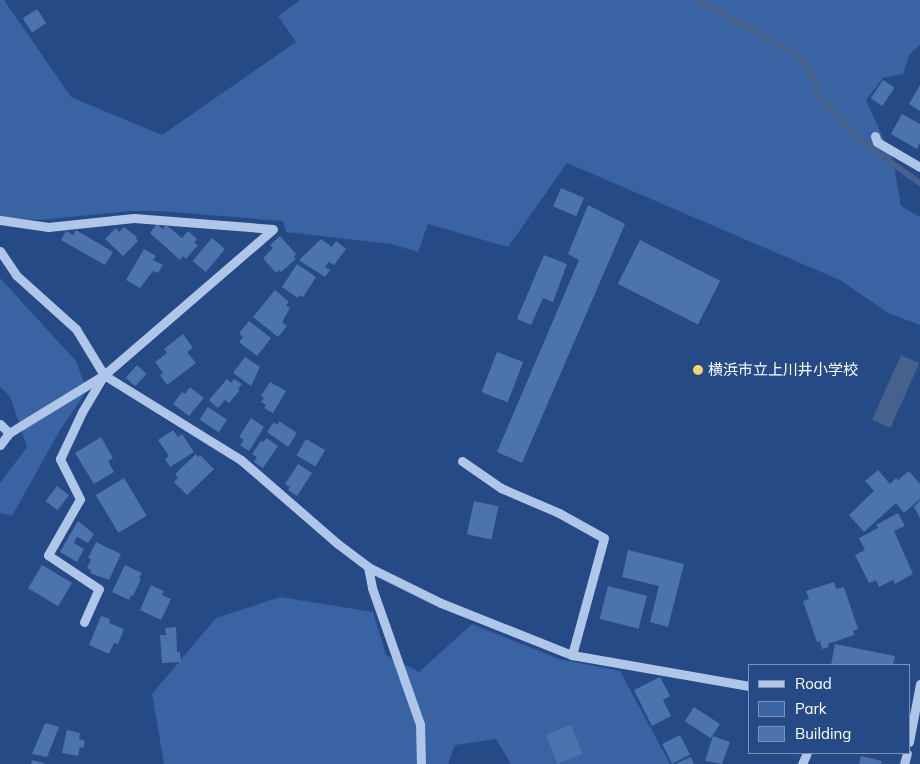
<!DOCTYPE html>
<html>
<head>
<meta charset="utf-8">
<style>
  body { margin:0 }
  #map { position:relative; width:920px; height:764px; overflow:hidden; background:#254a86; font-family:Mulish,"Noto Sans JP",sans-serif }
  div>[style] { position:absolute }
  .green>* { inset:0; background:#3963a3 }
  .water>* { inset:0; background:#47618d; transform-origin:0 0 }
  .stream>* { height:5.5px; margin:-2.75px; padding:0 2.75px; transform-origin:2.75px; border-radius:2.75px; background:#47618d }
  .building>* { inset:0; background:#4d73ae; transform-origin:0 0 }
  .minor>* { height:9px; margin:-4.5px; padding:0 4.5px; transform-origin:4.5px; border-radius:4.5px; background:#afc6e9 }
  .dots>* { width:14px; height:14px; translate:-50% -50%; box-sizing:border-box; border:2px solid #254a86; border-radius:50% }
  span { translate:-50% -50%; white-space:nowrap; text-align:center; line-height:1.15; -webkit-text-stroke:4.5px #254a86; paint-order:stroke }
  .poi-label { font-size:15px; color:#fff }
  .left { translate:0 -50%; text-align:left }
  .legend { position:absolute; left:748px; top:664px; width:162px; height:90px; box-sizing:border-box; background:#254a86; border:1px solid #7c92b6; margin:0; padding:6px 9px; list-style:none; font-size:15px; color:#fff }
  .legend li { display:flex; align-items:center; gap:10px; height:25px }
  .legend b { width:25px; border:1px solid #7c92b6 }
</style>
</head>
<body>
<div id="map">
  <div class="green">
    <div style="clip-path:polygon(0 0,4px 0,71px 97px,162px 135px,296px 42px,278px 16px,300px 0,920px 0,920px 45px,909px 55px,903px 74px,883px 78px,866px 100px,893px 160px,901px 206px,920px 217px,920px 325px,888px 313px,840px 280px,567px 163px,508px 247px,428px 224px,418px 252px,391px 244px,286px 232px,283px 221px,160px 211px,132px 211px,39px 220px,0 217px)"></div>
    <div style="clip-path:polygon(0 278px,76px 361px,87px 390px,59px 432px,12px 516px,0 513px,0 483px,27px 447px,10px 396px,0 387px)"></div>
    <div style="clip-path:polygon(280px 597px,373px 612px,386px 655px,419px 672px,472px 624px,559px 659px,620px 671px,670px 764px,511px 764px,496px 739px,455px 745px,448px 764px,164px 764px,152px 694px,216px 618px)"></div>
  </div>
  <div class="water">
    <div style="left:901px;top:355px;width:20px;height:71px;rotate:24deg"></div>
  </div>
  <div class="stream">
    <div style="left:698px;top:0;width:111px;rotate:28.7deg"></div>
    <div style="left:795px;top:53px;width:26px;rotate:50deg"></div>
    <div style="left:812px;top:73px;width:24px;rotate:73deg"></div>
    <div style="left:819px;top:96px;width:69px;rotate:45.6deg"></div>
    <div style="left:867px;top:145px;width:65px;rotate:35.6deg"></div>
  </div>
  <div class="building">
    <div style="left:37px;top:9px;width:17px;height:17px;rotate:57deg"></div>
    <div style="left:883px;top:80px;width:14px;height:22px;rotate:34deg"></div>
    <div style="clip-path:polygon(920px 85px,920px 111px,909px 104px)"></div>
    <div style="clip-path:polygon(902px 114px,920px 124px,920px 143px,917px 149px,891px 134px)"></div>
    <div style="left:561px;top:188px;width:25px;height:20px;rotate:23deg"></div>
    <div style="clip-path:polygon(588px 205px,625px 224px,522px 463px,497px 452px,579px 260px,568px 254px)"></div>
    <div style="clip-path:polygon(157px 224px,163px 229px,166px 225px,182px 238px,188px 231px,197px 239px,194px 243px,198px 245px,186px 259px,183px 256px,180px 260px,150px 233px)"></div>
    <div style="clip-path:polygon(124px 227px,137px 237px,136px 239px,138px 241px,123px 256px,105px 239px,116px 228px,119px 232px)"></div>
    <div style="clip-path:polygon(76px 230px,113px 252px,105px 265px,61px 240px,66px 231px,73px 235px)"></div>
    <div style="clip-path:polygon(280px 236px,296px 254px,294px 257px,296px 259px,281px 272px,279px 270px,276px 273px,263px 258px,273px 248px,270px 245px)"></div>
    <div style="left:212px;top:238px;width:17px;height:30px;rotate:40deg"></div>
    <div style="clip-path:polygon(321px 239px,332px 247px,336px 241px,346px 249px,334px 265px,329px 262px,325px 267px,330px 270px,325px 277px,299px 260px)"></div>
    <div style="left:640px;top:240px;width:90px;height:49px;rotate:27deg"></div>
    <div style="clip-path:polygon(144px 249px,156px 256px,153px 260px,163px 265px,158px 273px,153px 271px,140px 288px,126px 280px)"></div>
    <div style="clip-path:polygon(544px 255px,567px 264px,553px 302px,543px 298px,531px 325px,517px 319px)"></div>
    <div style="clip-path:polygon(297px 264px,316px 277px,303px 297px,300px 295px,298px 298px,282px 287px)"></div>
    <div style="clip-path:polygon(275px 290px,289px 302px,286px 305px,290px 308px,282px 322px,287px 326px,278px 337px,253px 317px)"></div>
    <div style="clip-path:polygon(249px 321px,271px 338px,257px 356px,239px 342px,243px 337px,239px 333px)"></div>
    <div style="clip-path:polygon(183px 334px,193px 348px,187px 352px,196px 363px,167px 385px,160px 375px,163px 373px,155px 362px,167px 353px,164px 349px)"></div>
    <div style="left:497px;top:352px;width:28px;height:43px;rotate:21deg"></div>
    <div style="clip-path:polygon(245px 357px,260px 367px,251px 386px,233px 373px)"></div>
    <div style="left:137px;top:365px;width:13px;height:17px;rotate:42deg"></div>
    <div style="clip-path:polygon(227px 379px,231px 383px,234px 379px,242px 384px,238px 389px,240px 390px,229px 403px,225px 400px,218px 408px,209px 400px)"></div>
    <div style="clip-path:polygon(270px 382px,286px 391px,273px 413px,264px 408px,266px 405px,261px 402px,264px 398px,261px 396px)"></div>
    <div style="clip-path:polygon(190px 387px,204px 398px,189px 416px,173px 404px,182px 392px,185px 394px)"></div>
    <div style="left:208px;top:407px;width:23px;height:15px;rotate:34deg"></div>
    <div style="clip-path:polygon(251px 418px,264px 427px,249px 451px,240px 445px,244px 440px,239px 437px)"></div>
    <div style="clip-path:polygon(279px 421px,297px 433px,288px 447px,267px 432px,274px 422px,277px 425px)"></div>
    <div style="clip-path:polygon(173px 430px,178px 437px,182px 434px,194px 452px,170px 467px,165px 459px,169px 456px,158px 440px)"></div>
    <div style="clip-path:polygon(101px 437px,113px 458px,108px 461px,114px 472px,94px 484px,75px 453px)"></div>
    <div style="clip-path:polygon(267px 438px,278px 446px,263px 468px,254px 462px,257px 457px,252px 454px,261px 441px,263px 442px)"></div>
    <div style="left:306px;top:439px;width:22px;height:19px;rotate:30deg"></div>
    <div style="clip-path:polygon(196px 454px,198px 457px,200px 455px,214px 469px,187px 495px,174px 482px,178px 478px,175px 474px)"></div>
    <div style="clip-path:polygon(298px 464px,312px 473px,297px 496px,288px 490px,290px 487px,285px 484px)"></div>
    <div style="clip-path:polygon(878px 470px,890px 484px,896px 478px,898px 480px,909px 471px,920px 484px,920px 499px,904px 513px,896px 503px,864px 532px,849px 515px,874px 491px,865px 481px)"></div>
    <div style="left:124px;top:478px;width:44px;height:33px;rotate:59deg"></div>
    <div style="left:57px;top:486px;width:15px;height:19px;rotate:37deg"></div>
    <div style="clip-path:polygon(920px 500px,920px 518px,914px 507px)"></div>
    <div style="left:474px;top:501px;width:25px;height:34px;rotate:12deg"></div>
    <div style="clip-path:polygon(898px 513px,905px 526px,894px 531px,913px 574px,895px 584px,893px 580px,879px 587px,876px 580px,869px 583px,855px 555px,865px 550px,859px 538px,878px 528px,876px 525px)"></div>
    <div style="clip-path:polygon(78px 521px,94px 534px,88px 543px,77px 537px,74px 543px,84px 549px,77px 562px,60px 552px)"></div>
    <div style="clip-path:polygon(96px 542px,121px 554px,109px 580px,90px 573px,91px 570px,87px 568px,91px 559px,88px 558px)"></div>
    <div style="clip-path:polygon(628px 550px,684px 564px,668px 627px,650px 622px,659px 586px,622px 577px)"></div>
    <div style="left:42px;top:565px;width:35px;height:27px;rotate:31deg"></div>
    <div style="clip-path:polygon(125px 565px,142px 573px,139px 578px,141px 579px,133px 596px,131px 595px,129px 600px,112px 592px)"></div>
    <div style="clip-path:polygon(834px 582px,836px 589px,844px 587px,858px 629px,853px 631px,854px 635px,828px 644px,829px 647px,822px 649px,820px 641px,817px 642px,803px 601px,809px 599px,806px 591px)"></div>
    <div style="clip-path:polygon(151px 585px,164px 591px,162px 595px,171px 599px,161px 620px,140px 610px)"></div>
    <div style="left:608px;top:586px;width:40px;height:34px;rotate:14deg"></div>
    <div style="clip-path:polygon(101px 616px,110px 619px,109px 623px,124px 629px,118px 644px,114px 643px,109px 654px,89px 645px)"></div>
    <div style="clip-path:polygon(176px 627px,177px 652px,180px 652px,181px 662px,162px 663px,160px 635px,166px 635px,165px 628px)"></div>
    <div style="clip-path:polygon(835px 644px,895px 656px,893px 665px,831px 665px)"></div>
    <div style="clip-path:polygon(660px 677px,670px 696px,663px 700px,671px 716px,652px 726px,634px 690px)"></div>
    <div style="left:694px;top:707px;width:31px;height:17px;rotate:33deg"></div>
    <div style="clip-path:polygon(45px 723px,59px 727px,47px 757px,32px 754px)"></div>
    <div style="left:571px;top:725px;width:31px;height:27px;rotate:68deg"></div>
    <div style="clip-path:polygon(67px 730px,80px 733px,79px 739px,85px 741px,83px 748px,80px 747px,78px 756px,62px 753px)"></div>
    <div style="left:680px;top:735px;width:22px;height:20px;rotate:63deg"></div>
    <div style="clip-path:polygon(713px 736px,730px 742px,722px 764px,705px 761px)"></div>
    <div style="clip-path:polygon(861px 756px,882px 761px,881px 764px,859px 764px)"></div>
    <div style="clip-path:polygon(691px 757px,694px 764px,675px 764px)"></div>
    <div style="clip-path:polygon(32px 760px,44px 763px,44px 764px,31px 764px)"></div>
  </div>
  <div class="minor">
    <div style="left:875px;top:136px;width:6px;rotate:72deg"></div>
    <div style="left:877px;top:142px;width:50px;rotate:30.2deg"></div>
    <div style="left:0;top:220px;width:49px;rotate:8.3deg"></div>
    <div style="left:48px;top:227px;width:86px;rotate:-6deg"></div>
    <div style="left:134px;top:218px;width:139px;rotate:4.5deg"></div>
    <div style="left:0;top:251px;width:29px;rotate:56deg"></div>
    <div style="left:16px;top:275px;width:81px;rotate:42deg"></div>
    <div style="left:76px;top:329px;width:54px;rotate:58.7deg"></div>
    <div style="left:104px;top:375px;width:161px;rotate:31.8deg"></div>
    <div style="left:241px;top:460px;width:128px;rotate:40.9deg"></div>
    <div style="left:338px;top:544px;width:38px;rotate:37deg"></div>
    <div style="left:368px;top:567px;width:81px;rotate:26.3deg"></div>
    <div style="left:441px;top:603px;width:141px;rotate:21.7deg"></div>
    <div style="left:572px;top:655px;width:180px;rotate:9.9deg"></div>
    <div style="left:0;top:424px;width:13px;rotate:45deg"></div>
    <div style="left:0;top:445px;width:15px;rotate:-53deg"></div>
    <div style="left:9px;top:433px;width:111px;rotate:-31.4deg"></div>
    <div style="left:104px;top:375px;width:223px;rotate:-40.8deg"></div>
    <div style="left:462px;top:461px;width:47px;rotate:34.7deg"></div>
    <div style="left:501px;top:488px;width:63px;rotate:23.3deg"></div>
    <div style="left:559px;top:513px;width:51px;rotate:29.1deg"></div>
    <div style="left:604px;top:538px;width:121px;rotate:105.3deg"></div>
    <div style="left:368px;top:567px;width:21px;rotate:79deg"></div>
    <div style="left:372px;top:588px;width:144px;rotate:70.6deg"></div>
    <div style="left:420px;top:724px;width:40px;rotate:88.6deg"></div>
    <div style="left:84px;top:622px;width:36px;rotate:-66deg"></div>
    <div style="left:99px;top:589px;width:61px;rotate:-146.3deg"></div>
    <div style="left:48px;top:555px;width:64px;rotate:-60.3deg"></div>
    <div style="left:80px;top:499px;width:45px;rotate:-116.6deg"></div>
    <div style="left:60px;top:459px;width:52px;rotate:-64.9deg"></div>
    <div style="left:82px;top:412px;width:43px;rotate:-59.3deg"></div>
    <div style="left:909px;top:742px;width:59px;rotate:-79.3deg"></div>
    <div style="left:802px;top:764px;width:12px;rotate:-66deg"></div>
    <div style="left:904px;top:764px;width:11px;rotate:-75deg"></div>
  </div>
  <div class="dots">
    <div style="left:698px;top:370px;background:#f3d473"></div>
  </div>
  <div class="poi-label">
    <span class="left" style="left:708px;top:370px">横浜市立上川井小学校</span>
  </div>
  <ul class="legend">
  <li><b style="height:6px;background:#afc6e9"></b>Road</li>
  <li><b style="height:14px;background:#3963a3"></b>Park</li>
  <li><b style="height:14px;background:#4d73ae"></b>Building</li>
  </ul>
</div>
</body>
</html>
